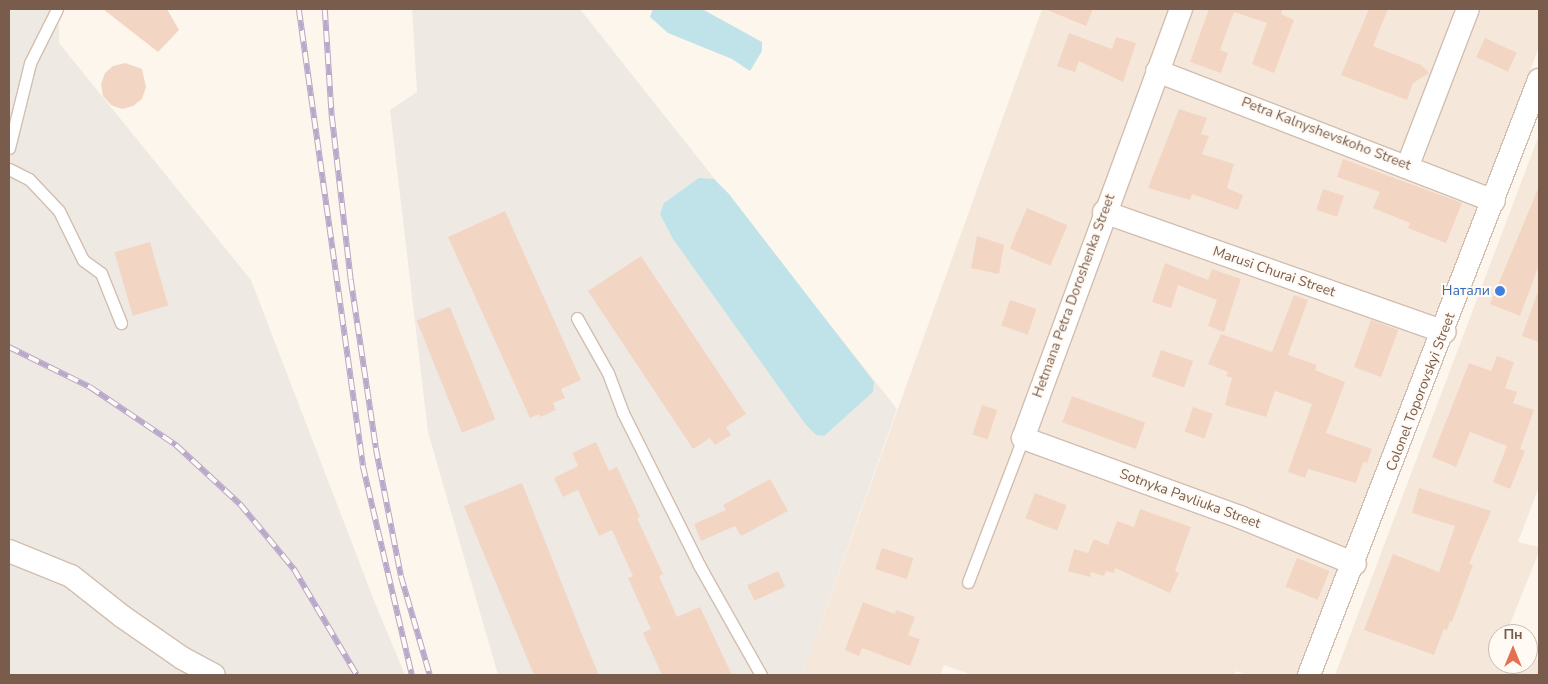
<!DOCTYPE html>
<html>
<head>
<meta charset="utf-8">
<style>
  body { margin:0 }
  #map { position:relative; width:1548px; height:684px; overflow:hidden; background:#fdf6ec; font-family:"Nunito Sans",sans-serif }
  div>[style] { position:absolute }
  .residential>* { inset:0; background:#f5e8da }
  .industrial>* { inset:0; background:#efe9e4 }
  .water>* { inset:0; background:#bfe3e8 }
  .building>* { inset:0; background:#f3d5c3; transform-origin:0 0 }
  .roads { filter:drop-shadow(1px 0 #d1beb0) drop-shadow(-1px 0 #d1beb0) drop-shadow(0 1px #d1beb0) drop-shadow(0 -1px #d1beb0) }
  .lane>* { height:11px; margin:-5.5px; padding:0 5.5px; transform-origin:5.5px; border-radius:5.5px; background:#fff }
  .street>* { height:22px; margin:-11px; padding:0 11px; transform-origin:11px; border-radius:11px; background:#fff }
  .rail>* { height:5.5px; margin-top:-2.75px; transform-origin:0; background:repeating-linear-gradient(90deg,#fffaf3 0 11px,#b9a8c9 0 22px); box-sizing:border-box; border-block:1px solid #b9a8c9 }
  .dots>* { width:14px; height:14px; translate:-50% -50%; box-sizing:border-box; border:2px solid #fffaf3; border-radius:50% }
  span { translate:-50% -50%; white-space:nowrap; text-align:center; line-height:1.15; -webkit-text-stroke:4px #fffaf3; paint-order:stroke }
  .street-label { font-size:14px; color:#7a5c4d }
  .shop-label { font-size:14px; color:#366cbe }
  .right { translate:-100% -50%; text-align:right }
  .frame { position:absolute; inset:0; border:10px solid #7a5c4d; pointer-events:none }
  .north { position:absolute; left:1488px; top:624px; width:50px; height:50px; box-sizing:border-box; background:#fffaf3; border:1px solid #cabbb1; border-radius:50%; rotate:0deg; font-size:14px; font-weight:700; line-height:20px; text-align:center; color:#7a5c4d }
  .north::after { content:''; display:block; margin:auto; width:18px; height:22px; background:#e76f51; clip-path:polygon(50% 0,100% 100%,50% 72%,0 100%) }
</style>
</head>
<body>
<div id="map">
  <div class="residential">
    <div style="clip-path:polygon(1042px 9px,1539px 9px,1539px 47px,1303px 675px,1247px 675px,1236px 671px,1235px 675px,972px 675px,944px 665px,940px 675px,802px 675px)"></div>
    <div style="clip-path:polygon(1539px 135px,1539px 487px,1518px 542px,1539px 547px,1539px 552px,1506px 634px,1498px 634px,1498px 664px,1528px 664px,1528px 656px,1539px 660px,1539px 675px,1335px 675px)"></div>
  </div>
  <div class="industrial">
    <div style="clip-path:polygon(9px 9px,59px 9px,59px 43px,251px 280px,375px 603px,405px 675px,9px 675px)"></div>
    <div style="clip-path:polygon(412px 9px,580px 9px,897px 409px,802px 675px,498px 675px,428px 432px,390px 110px,417px 92px)"></div>
  </div>
  <div class="water">
    <div style="clip-path:polygon(653px 9px,702px 9px,762px 42px,762px 51px,750px 71px,732px 59px,668px 33px,650px 17px)"></div>
    <div style="clip-path:polygon(699px 178px,714px 179px,729px 194px,874px 382px,873px 392px,824px 436px,816px 435px,806px 425px,673px 239px,660px 214px,664px 203px)"></div>
  </div>
  <div class="building">
    <div style="clip-path:polygon(103px 9px,167px 9px,179px 30px,158px 52px)"></div>
    <div style="clip-path:polygon(1045px 9px,1093px 9px,1086px 26px)"></div>
    <div style="clip-path:polygon(1209px 9px,1283px 9px,1281px 14px,1294px 20px,1274px 73px,1252px 64px,1267px 23px,1234px 12px,1220px 50px,1228px 53px,1221px 73px,1190px 62px)"></div>
    <div style="clip-path:polygon(1369px 9px,1388px 9px,1373px 46px,1421px 65px,1429px 73px,1413px 83px,1407px 100px,1341px 75px)"></div>
    <div style="clip-path:polygon(1069px 33px,1112px 49px,1116px 37px,1136px 43px,1123px 82px,1079px 61px,1075px 72px,1057px 66px)"></div>
    <div style="left:1485px;top:38px;width:35px;height:21px;rotate:25deg"></div>
    <div style="clip-path:polygon(125px 63px,142px 69px,146px 87px,142px 99px,133px 106px,122px 109px,111px 105px,103px 96px,101px 84px,105px 73px,113px 66px)"></div>
    <div style="clip-path:polygon(1179px 109px,1207px 118px,1201px 134px,1209px 136px,1202px 154px,1234px 164px,1227px 188px,1243px 195px,1238px 210px,1192px 194px,1190px 200px,1148px 188px)"></div>
    <div style="clip-path:polygon(1343px 159px,1462px 203px,1446px 243px,1408px 228px,1410px 223px,1373px 208px,1380px 192px,1337px 177px)"></div>
    <div style="left:1323px;top:189px;width:22px;height:22px;rotate:18deg"></div>
    <div style="clip-path:polygon(1538px 189px,1539px 265px,1520px 316px,1490px 304px)"></div>
    <div style="left:1027px;top:208px;width:44px;height:44px;rotate:23deg"></div>
    <div style="clip-path:polygon(505px 211px,581px 380px,561px 389px,565px 398px,553px 403px,556px 410px,540px 417px,539px 414px,530px 418px,448px 237px)"></div>
    <div style="clip-path:polygon(977px 236px,1004px 245px,999px 274px,971px 268px)"></div>
    <div style="left:150px;top:242px;width:66px;height:37px;rotate:74deg"></div>
    <div style="clip-path:polygon(641px 256px,746px 414px,726px 427px,731px 435px,715px 445px,710px 438px,693px 449px,588px 291px)"></div>
    <div style="clip-path:polygon(1165px 263px,1208px 280px,1212px 269px,1241px 279px,1224px 332px,1208px 326px,1217px 300px,1178px 285px,1171px 308px,1152px 302px)"></div>
    <div style="clip-path:polygon(1537px 294px,1539px 294px,1539px 342px,1522px 336px)"></div>
    <div style="clip-path:polygon(1294px 295px,1308px 300px,1288px 355px,1317px 365px,1315px 370px,1345px 382px,1326px 433px,1372px 449px,1367px 463px,1363px 462px,1356px 483px,1308px 469px,1305px 478px,1288px 472px,1312px 404px,1275px 391px,1266px 417px,1225px 405px,1232px 378px,1226px 376px,1228px 372px,1208px 364px,1221px 334px,1272px 352px)"></div>
    <div style="left:1010px;top:300px;width:28px;height:27px;rotate:19deg"></div>
    <div style="left:450px;top:307px;width:121px;height:36px;rotate:68deg"></div>
    <div style="left:1371px;top:320px;width:29px;height:50px;rotate:20deg"></div>
    <div style="left:1161px;top:350px;width:34px;height:28px;rotate:19deg"></div>
    <div style="clip-path:polygon(1497px 356px,1514px 362px,1505px 388px,1517px 392px,1513px 403px,1534px 410px,1520px 449px,1525px 451px,1510px 489px,1493px 482px,1507px 446px,1470px 432px,1456px 467px,1432px 457px,1469px 363px,1491px 371px)"></div>
    <div style="left:1072px;top:396px;width:78px;height:28px;rotate:20deg"></div>
    <div style="left:982px;top:405px;width:16px;height:31px;rotate:18deg"></div>
    <div style="left:1193px;top:407px;width:21px;height:26px;rotate:19deg"></div>
    <div style="clip-path:polygon(596px 442px,609px 471px,617px 467px,640px 517px,637px 518px,663px 574px,659px 576px,677px 617px,700px 607px,732px 675px,662px 675px,643px 633px,651px 629px,628px 578px,633px 576px,612px 530px,599px 536px,578px 490px,563px 497px,554px 478px,578px 466px,572px 453px)"></div>
    <div style="clip-path:polygon(770px 479px,788px 511px,741px 536px,735px 526px,701px 541px,694px 524px,726px 510px,723px 505px)"></div>
    <div style="clip-path:polygon(522px 483px,587px 647px,599px 675px,534px 675px,464px 506px)"></div>
    <div style="clip-path:polygon(1419px 488px,1491px 511px,1469px 564px,1473px 565px,1452px 622px,1450px 621px,1447px 630px,1444px 629px,1434px 655px,1364px 630px,1393px 554px,1439px 572px,1455px 526px,1412px 513px)"></div>
    <div style="left:1035px;top:493px;width:34px;height:27px;rotate:21deg"></div>
    <div style="clip-path:polygon(1140px 509px,1191px 527px,1175px 571px,1179px 573px,1170px 593px,1115px 568px,1114px 573px,1106px 571px,1104px 576px,1091px 572px,1090px 577px,1068px 571px,1074px 549px,1088px 553px,1094px 539px,1108px 545px,1117px 521px,1134px 527px)"></div>
    <div style="left:882px;top:548px;width:33px;height:22px;rotate:18deg"></div>
    <div style="left:1297px;top:558px;width:35px;height:31px;rotate:22deg"></div>
    <div style="left:778px;top:571px;width:17px;height:34px;rotate:65deg"></div>
    <div style="clip-path:polygon(863px 602px,895px 614px,896px 610px,915px 617px,908px 635px,920px 639px,910px 666px,862px 648px,859px 656px,845px 650px)"></div>
  </div>
  <div class="roads">
    <div class="lane">
      <div style="left:9px;top:148px;width:88px;rotate:-76.1deg"></div>
      <div style="left:30px;top:63px;width:60px;rotate:-63.4deg"></div>
      <div style="left:9px;top:169px;width:22px;rotate:27deg"></div>
      <div style="left:29px;top:179px;width:44px;rotate:46.8deg"></div>
      <div style="left:59px;top:211px;width:55px;rotate:63.9deg"></div>
      <div style="left:83px;top:260px;width:22px;rotate:36deg"></div>
      <div style="left:101px;top:273px;width:54px;rotate:68.2deg"></div>
      <div style="left:577px;top:318px;width:63px;rotate:60.6deg"></div>
      <div style="left:608px;top:373px;width:43px;rotate:69.4deg"></div>
      <div style="left:623px;top:413px;width:170px;rotate:63.4deg"></div>
      <div style="left:699px;top:565px;width:126px;rotate:60.6deg"></div>
      <div style="left:968px;top:582px;width:154px;rotate:-69.1deg"></div>
    </div>
    <div class="street">
      <div style="left:1181px;top:9px;width:457px;rotate:110.2deg"></div>
      <div style="left:1023px;top:438px;width:231px;rotate:20deg"></div>
      <div style="left:1240px;top:517px;width:124px;rotate:22.2deg"></div>
      <div style="left:1157px;top:71px;width:361px;rotate:21.1deg"></div>
      <div style="left:1408px;top:165px;width:167px;rotate:-69deg"></div>
      <div style="left:1104px;top:212px;width:361px;rotate:19.4deg"></div>
      <div style="left:9px;top:551px;width:67px;rotate:22deg"></div>
      <div style="left:71px;top:576px;width:66px;rotate:38.3deg"></div>
      <div style="left:123px;top:617px;width:72px;rotate:34.8deg"></div>
      <div style="left:182px;top:658px;width:36px;rotate:28deg"></div>
      <div style="left:1309px;top:675px;width:638px;rotate:-68.87deg"></div>
    </div>
  </div>
  <div class="rail">
    <div style="left:299px;top:9px;width:461px;rotate:82deg"></div>
    <div style="left:363px;top:466px;width:215px;rotate:76.8deg"></div>
    <div style="left:325px;top:9px;width:107px;rotate:86.3deg"></div>
    <div style="left:332px;top:116px;width:165px;rotate:83.4deg"></div>
    <div style="left:351px;top:280px;width:170px;rotate:81.5deg"></div>
    <div style="left:376px;top:448px;width:130px;rotate:78.9deg"></div>
    <div style="left:401px;top:576px;width:103px;rotate:73.7deg"></div>
    <div style="left:9px;top:347px;width:90px;rotate:26.3deg"></div>
    <div style="left:90px;top:387px;width:104px;rotate:34deg"></div>
    <div style="left:176px;top:445px;width:87px;rotate:42.7deg"></div>
    <div style="left:240px;top:504px;width:85px;rotate:50.3deg"></div>
    <div style="left:294px;top:569px;width:123px;rotate:59.3deg"></div>
  </div>
  <div class="dots">
    <div style="left:1500px;top:291px;background:#3f7fe0"></div>
  </div>
  <div class="street-label">
    <span style="left:1326px;top:134px;rotate:21deg">Petra Kalnyshevskoho Street</span>
    <span style="left:1274px;top:272px;rotate:19deg">Marusi Churai Street</span>
    <span style="left:1074px;top:296px;rotate:-70deg">Hetmana Petra Doroshenka Street</span>
    <span style="left:1421px;top:392px;rotate:-69deg">Colonel Toporovskyi Street</span>
    <span style="left:1190px;top:499px;rotate:20deg">Sotnyka Pavliuka Street</span>
  </div>
  <div class="shop-label">
    <span class="right" style="left:1490px;top:291px">Натали</span>
  </div>
  <div class="frame"></div>
  <div class="north">Пн</div>
</div>
</body>
</html>
